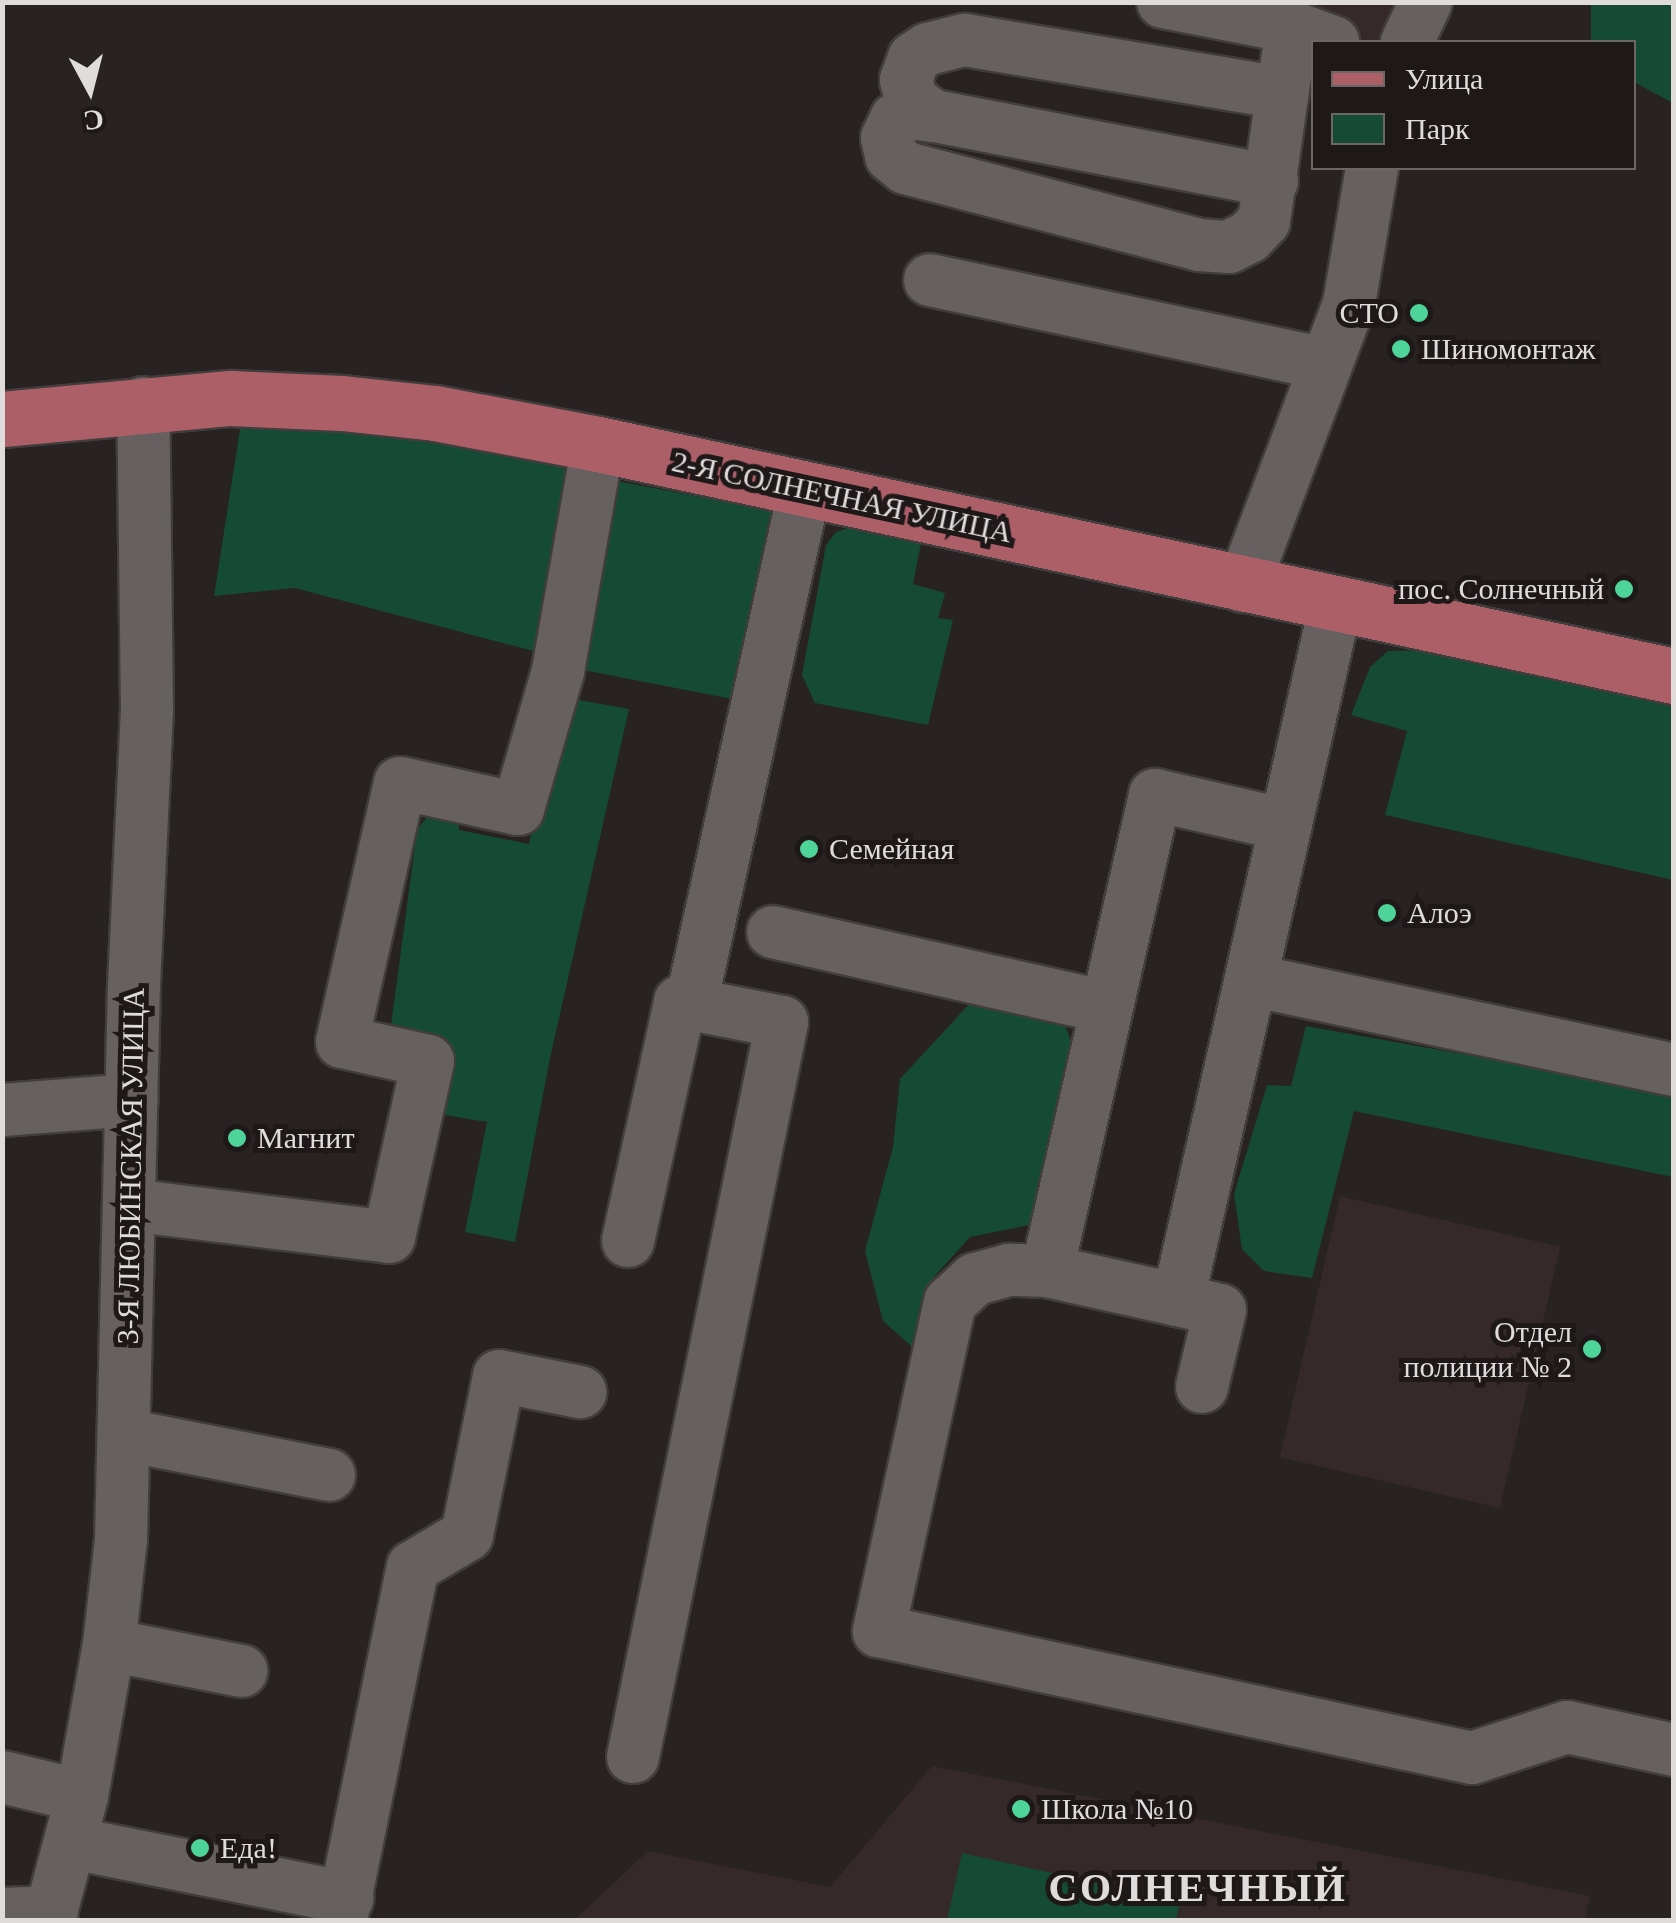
<!DOCTYPE html>
<html>
<head>
<meta charset="utf-8">
<style>
  body { margin:0 }
  #map { position:relative; width:1676px; height:1923px; overflow:hidden; background:#282222; font-family:Georgia,serif }
  div>[style] { position:absolute }
  .built>* { inset:0; background:#35292a; transform-origin:0 0 }
  .green>* { inset:0; background:#154b34; transform-origin:0 0 }
  .roads { filter:drop-shadow(2px 0 #423d3d) drop-shadow(-2px 0 #423d3d) drop-shadow(0 2px #423d3d) drop-shadow(0 -2px #423d3d) }
  .minor>* { height:52px; margin:-26px; padding:0 26px; transform-origin:26px; border-radius:26px; background:#676060 }
  .major>* { height:55px; margin:-27.5px; padding:0 27.5px; transform-origin:27.5px; border-radius:27.5px; background:#ad5f67 }
  .dots>* { width:28px; height:28px; translate:-50% -50%; box-sizing:border-box; border:5px solid #1e1819; border-radius:50% }
  span { translate:-50% -50%; white-space:nowrap; text-align:center; line-height:1.15; -webkit-text-stroke:10px #1e1819; paint-order:stroke }
  .poi-label { font-size:30px; color:#e0dcdc }
  .right { translate:-100% -50%; text-align:right }
  .left { translate:0 -50%; text-align:left }
  .street-label { font-size:30px; color:#e0dcdc }
  .district-label { font-size:40px; color:#e0dcdc; font-weight:700; letter-spacing:2.5px }
  .frame { position:absolute; inset:0; border:5px solid #e0dcdc; pointer-events:none }
  .legend { position:absolute; left:1311px; top:40px; width:325px; height:130px; box-sizing:border-box; background:#1e1819; border:2px solid #6c6667; margin:0; padding:12px 18px; list-style:none; font-size:30px; color:#e0dcdc }
  .legend li { display:flex; align-items:center; gap:20px; height:50px }
  .legend b { width:50px; border:2px solid #6c6667 }
  .north { position:absolute; left:40px; top:40px; width:100px; height:100px; -webkit-text-stroke:8px #1e1819; paint-order:stroke; rotate:173deg; font-size:28px; font-weight:700; line-height:40px; text-align:center; color:#e0dcdc }
  .north::after { content:''; display:block; margin:auto; width:35px; height:45px; background:#e0dcdc; clip-path:polygon(50% 0,100% 100%,50% 72%,0 100%) }
</style>
</head>
<body>
<div id="map">
  <div class="built">
    <div style="clip-path:polygon(1133px 3px,1409px 3px,1388px 42px,1314px 42px)"></div>
    <div style="left:1340px;top:1196px;width:226px;height:268px;rotate:13deg"></div>
    <div style="clip-path:polygon(932px 1766px,1590px 1896px,1585px 1920px,574px 1920px,648px 1851px,830px 1887px)"></div>
  </div>
  <div class="green">
    <div style="clip-path:polygon(1591px 3px,1673px 3px,1673px 103px,1634px 82px,1634px 42px,1591px 42px)"></div>
    <div style="clip-path:polygon(241px 423px,421px 427px,587px 460px,552px 656px,295px 588px,214px 596px)"></div>
    <div style="left:607px;top:479px;width:183px;height:192px;rotate:11deg"></div>
    <div style="clip-path:polygon(859px 524px,922px 538px,913px 584px,945px 593px,938px 618px,953px 620px,928px 725px,815px 703px,802px 675px,826px 545px,836px 532px)"></div>
    <div style="clip-path:polygon(1429px 650px,1673px 706px,1673px 880px,1385px 815px,1407px 731px,1351px 715px,1370px 667px,1388px 651px)"></div>
    <div style="clip-path:polygon(562px 697px,629px 709px,550px 1058px,515px 1242px,465px 1232px,487px 1122px,432px 1113px,391px 1026px,417px 830px,432px 811px,460px 802px,459px 830px,529px 844px)"></div>
    <div style="clip-path:polygon(972px 1001px,1062px 1015px,1079px 1066px,1039px 1223px,970px 1237px,933px 1278px,932px 1324px,925px 1358px,883px 1321px,865px 1251px,893px 1147px,900px 1079px)"></div>
    <div style="clip-path:polygon(1306px 1026px,1673px 1092px,1673px 1177px,1354px 1111px,1312px 1278px,1264px 1271px,1242px 1249px,1234px 1194px,1267px 1085px,1291px 1086px)"></div>
    <div style="clip-path:polygon(962px 1853px,1180px 1901px,1176px 1920px,947px 1920px)"></div>
  </div>
  <div class="roads">
    <div class="minor">
      <div style="left:1163px;top:2px;width:131px;rotate:11deg"></div>
      <div style="left:1292px;top:27px;width:44px;rotate:20.1deg"></div>
      <div style="left:1407px;top:42px;width:44px;rotate:-64.6deg"></div>
      <div style="left:933px;top:116px;width:23px;rotate:-173deg"></div>
      <div style="left:910px;top:113px;width:15px;rotate:157deg"></div>
      <div style="left:896px;top:119px;width:21px;rotate:115deg"></div>
      <div style="left:887px;top:138px;width:18px;rotate:77deg"></div>
      <div style="left:891px;top:156px;width:19px;rotate:39deg"></div>
      <div style="left:906px;top:168px;width:303px;rotate:14.7deg"></div>
      <div style="left:1199px;top:245px;width:30px;rotate:4deg"></div>
      <div style="left:1229px;top:247px;width:22px;rotate:-27deg"></div>
      <div style="left:1249px;top:237px;width:22px;rotate:-47deg"></div>
      <div style="left:1264px;top:221px;width:196px;rotate:-81.8deg"></div>
      <div style="left:1272px;top:181px;width:345px;rotate:-169.1deg"></div>
      <div style="left:933px;top:116px;width:26px;rotate:-144deg"></div>
      <div style="left:912px;top:101px;width:22px;rotate:-106deg"></div>
      <div style="left:906px;top:80px;width:23px;rotate:-70deg"></div>
      <div style="left:914px;top:58px;width:17px;rotate:-33deg"></div>
      <div style="left:928px;top:49px;width:38px;rotate:-14deg"></div>
      <div style="left:965px;top:40px;width:322px;rotate:9.5deg"></div>
      <div style="left:930px;top:280px;width:404px;rotate:12deg"></div>
      <div style="left:1243px;top:586px;width:301px;rotate:-69.4deg"></div>
      <div style="left:1349px;top:304px;width:138px;rotate:-80.4deg"></div>
      <div style="left:1336px;top:603px;width:715px;rotate:102.77deg"></div>
      <div style="left:1178px;top:1300px;width:134px;rotate:-167.5deg"></div>
      <div style="left:1047px;top:1271px;width:38px;rotate:-178deg"></div>
      <div style="left:1009px;top:1270px;width:35px;rotate:165deg"></div>
      <div style="left:975px;top:1279px;width:34px;rotate:137deg"></div>
      <div style="left:950px;top:1302px;width:337px;rotate:102.2deg"></div>
      <div style="left:879px;top:1631px;width:606px;rotate:12.09deg"></div>
      <div style="left:1472px;top:1758px;width:100px;rotate:-18.1deg"></div>
      <div style="left:1567px;top:1727px;width:109px;rotate:12.1deg"></div>
      <div style="left:773px;top:932px;width:342px;rotate:12.7deg"></div>
      <div style="left:1251px;top:980px;width:432px;rotate:12deg"></div>
      <div style="left:691px;top:1004px;width:528px;rotate:-77.54deg"></div>
      <div style="left:2px;top:1110px;width:130px;rotate:-4.4deg"></div>
      <div style="left:130px;top:1205px;width:261px;rotate:7deg"></div>
      <div style="left:389px;top:1237px;width:180px;rotate:-77.5deg"></div>
      <div style="left:428px;top:1061px;width:88px;rotate:-167.5deg"></div>
      <div style="left:342px;top:1042px;width:265px;rotate:-77.4deg"></div>
      <div style="left:400px;top:783px;width:121px;rotate:12.4deg"></div>
      <div style="left:518px;top:809px;width:144px;rotate:-73.8deg"></div>
      <div style="left:558px;top:671px;width:230px;rotate:-80deg"></div>
      <div style="left:628px;top:1241px;width:245px;rotate:-77.7deg"></div>
      <div style="left:680px;top:1002px;width:104px;rotate:11.1deg"></div>
      <div style="left:782px;top:1022px;width:750px;rotate:101.46deg"></div>
      <div style="left:1047px;top:1271px;width:488px;rotate:-77.2deg"></div>
      <div style="left:1155px;top:795px;width:134px;rotate:12.9deg"></div>
      <div style="left:1178px;top:1300px;width:43px;rotate:13.4deg"></div>
      <div style="left:1220px;top:1310px;width:79px;rotate:103.2deg"></div>
      <div style="left:125px;top:1435px;width:208px;rotate:11.1deg"></div>
      <div style="left:109px;top:1645px;width:135px;rotate:11.1deg"></div>
      <div style="left:2px;top:1777px;width:82px;rotate:13.4deg"></div>
      <div style="left:72px;top:1843px;width:281px;rotate:11.3deg"></div>
      <div style="left:2px;top:1914px;width:50px;rotate:-2.3deg"></div>
      <div style="left:49px;top:1920px;width:128px;rotate:-75.1deg"></div>
      <div style="left:82px;top:1796px;width:153px;rotate:-79.9deg"></div>
      <div style="left:109px;top:1645px;width:107px;rotate:-83.5deg"></div>
      <div style="left:121px;top:1539px;width:554px;rotate:-88.66deg"></div>
      <div style="left:134px;top:985px;width:275px;rotate:-87.3deg"></div>
      <div style="left:147px;top:710px;width:307px;rotate:-90.7deg"></div>
      <div style="left:341px;top:1920px;width:360px;rotate:-78.5deg"></div>
      <div style="left:413px;top:1567px;width:63px;rotate:-30.7deg"></div>
      <div style="left:467px;top:1535px;width:162px;rotate:-78.6deg"></div>
      <div style="left:499px;top:1376px;width:83px;rotate:11.2deg"></div>
    </div>
    <div class="major">
      <div style="left:2px;top:419px;width:229px;rotate:-5.3deg"></div>
      <div style="left:230px;top:398px;width:112px;rotate:2.6deg"></div>
      <div style="left:342px;top:403px;width:94px;rotate:6.1deg"></div>
      <div style="left:435px;top:413px;width:166px;rotate:10.8deg"></div>
      <div style="left:598px;top:444px;width:1101px;rotate:12.17deg"></div>
    </div>
  </div>
  <div class="dots">
    <div style="left:1419px;top:313px;background:#4ed399"></div>
    <div style="left:1401px;top:349px;background:#4ed399"></div>
    <div style="left:1624px;top:589px;background:#4ed399"></div>
    <div style="left:809px;top:849px;background:#4ed399"></div>
    <div style="left:1387px;top:913px;background:#4ed399"></div>
    <div style="left:237px;top:1138px;background:#4ed399"></div>
    <div style="left:1592px;top:1349px;background:#4ed399"></div>
    <div style="left:1021px;top:1809px;background:#4ed399"></div>
    <div style="left:200px;top:1848px;background:#4ed399"></div>
  </div>
  <div class="poi-label">
    <span class="right" style="left:1399px;top:313px">СТО</span>
    <span class="left" style="left:1421px;top:349px">Шиномонтаж</span>
    <span class="right" style="left:1604px;top:589px">пос. Солнечный</span>
    <span class="left" style="left:829px;top:849px">Семейная</span>
    <span class="left" style="left:1407px;top:913px">Алоэ</span>
    <span class="left" style="left:257px;top:1138px">Магнит</span>
    <span class="right" style="left:1572px;top:1349px">Отдел<br>полиции № 2</span>
    <span class="left" style="left:1041px;top:1809px">Школа №10</span>
    <span class="left" style="left:220px;top:1848px">Еда!</span>
  </div>
  <div class="street-label">
    <span style="left:842px;top:497px;rotate:12deg">2-Я СОЛНЕЧНАЯ УЛИЦА</span>
    <span style="left:131px;top:1166px;rotate:-89deg">3-Я ЛЮБИНСКАЯ УЛИЦА</span>
  </div>
  <div class="district-label">
    <span style="left:1198px;top:1888px">СОЛНЕЧНЫЙ</span>
  </div>
  <div class="frame"></div>
  <ul class="legend">
  <li><b style="height:12px;background:#ad5f67"></b>Улица</li>
  <li><b style="height:28px;background:#154b34"></b>Парк</li>
  </ul>
  <div class="north">С</div>
</div>
</body>
</html>
